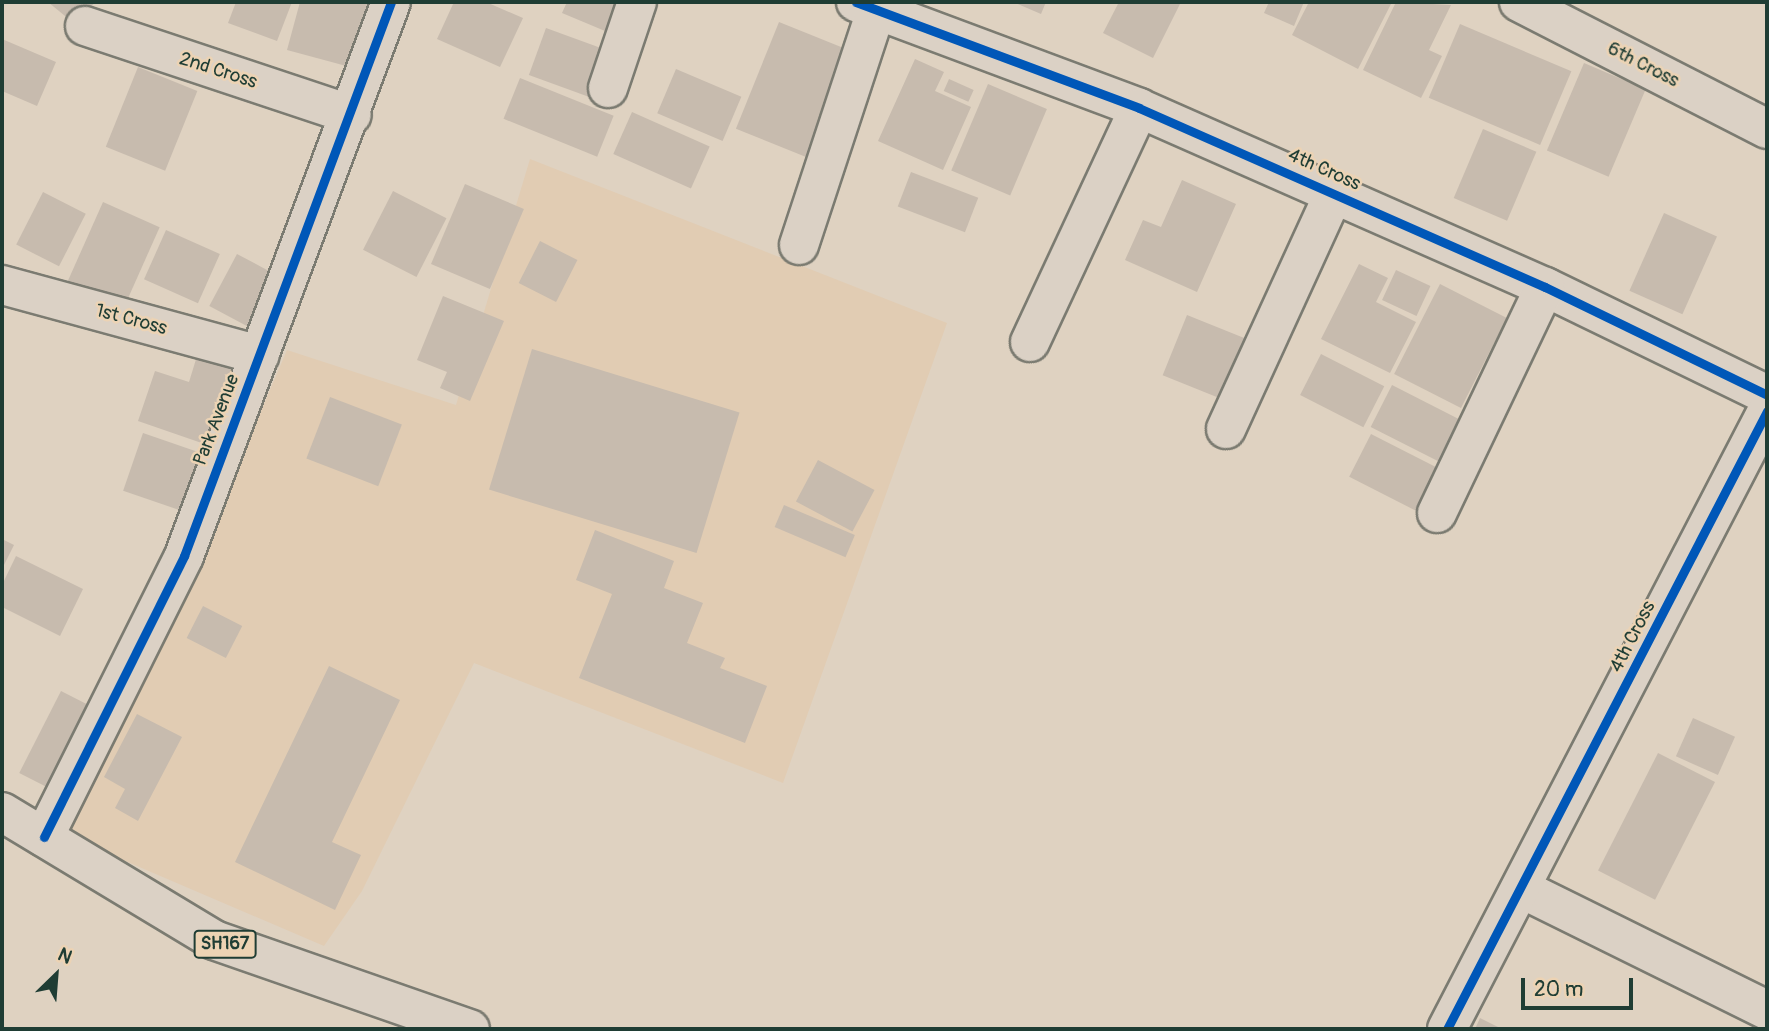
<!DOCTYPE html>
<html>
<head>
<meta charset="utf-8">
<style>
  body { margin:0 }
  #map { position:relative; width:1769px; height:1031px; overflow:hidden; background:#dfd2c1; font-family:Pangolin,sans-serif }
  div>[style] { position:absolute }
  .built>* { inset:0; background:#e1ccb3 }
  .building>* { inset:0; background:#c7bbae; transform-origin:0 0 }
  .roads { filter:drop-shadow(2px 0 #7b7b71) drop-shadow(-2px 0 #7b7b71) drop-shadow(0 2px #7b7b71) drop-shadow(0 -2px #7b7b71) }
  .minor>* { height:38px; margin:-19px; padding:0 19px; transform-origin:19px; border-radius:19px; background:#dbd1c5 }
  .major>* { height:38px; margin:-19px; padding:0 19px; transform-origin:19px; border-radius:19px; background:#dbd1c5 }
  .cycleway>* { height:9px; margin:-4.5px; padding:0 4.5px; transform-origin:4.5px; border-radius:4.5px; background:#0057b8 }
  span { translate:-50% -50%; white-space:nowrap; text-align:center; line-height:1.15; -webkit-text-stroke:5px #ecd3b4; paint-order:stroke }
  .shield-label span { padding:2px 5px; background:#ecd3b4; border:2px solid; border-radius:5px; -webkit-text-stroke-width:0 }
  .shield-label { font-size:18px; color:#1f3d34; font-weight:700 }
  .street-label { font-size:19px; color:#1f3d34 }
  .frame { position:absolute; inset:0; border:4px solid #1f3d34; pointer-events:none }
  .north { position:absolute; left:21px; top:940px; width:70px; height:70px; -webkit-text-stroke:5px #ecd3b4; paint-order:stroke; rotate:25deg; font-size:19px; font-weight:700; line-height:28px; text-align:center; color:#1f3d34 }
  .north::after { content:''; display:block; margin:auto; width:24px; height:32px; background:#1f3d34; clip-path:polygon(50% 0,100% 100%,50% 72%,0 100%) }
  .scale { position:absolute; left:1521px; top:978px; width:112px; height:32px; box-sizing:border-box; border:4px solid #1f3d34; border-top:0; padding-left:9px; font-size:21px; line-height:24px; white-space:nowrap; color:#1f3d34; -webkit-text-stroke:5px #ecd3b4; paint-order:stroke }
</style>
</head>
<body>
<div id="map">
  <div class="built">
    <div style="clip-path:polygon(530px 159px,947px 323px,783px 783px,474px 663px,362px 891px,324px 946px,67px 836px,180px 601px,287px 350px,456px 405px)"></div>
  </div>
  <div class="building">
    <div style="clip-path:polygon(48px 2px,95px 2px,76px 25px)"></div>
    <div style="clip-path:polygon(236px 2px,292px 2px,277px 41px,228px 23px)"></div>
    <div style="clip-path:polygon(300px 2px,368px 2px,350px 67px,287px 50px)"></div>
    <div style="clip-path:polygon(454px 2px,486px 2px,523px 18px,500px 67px,437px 39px)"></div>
    <div style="clip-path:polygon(567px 2px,631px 2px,617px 36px,562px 13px)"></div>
    <div style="clip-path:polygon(1013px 2px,1046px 2px,1041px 14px)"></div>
    <div style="clip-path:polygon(1119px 2px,1181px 2px,1153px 58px,1103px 33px)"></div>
    <div style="clip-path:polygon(1269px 2px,1304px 2px,1294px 26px,1264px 13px)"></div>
    <div style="clip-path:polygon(1309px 2px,1392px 2px,1358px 69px,1292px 35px)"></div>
    <div style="clip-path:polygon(1396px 2px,1451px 5px,1429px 50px,1442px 56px,1421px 98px,1363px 70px)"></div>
    <div style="left:779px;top:22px;width:85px;height:115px;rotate:22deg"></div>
    <div style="left:1460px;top:24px;width:121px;height:80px;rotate:23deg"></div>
    <div style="left:546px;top:28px;width:73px;height:50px;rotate:20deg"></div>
    <div style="clip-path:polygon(2px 39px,56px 62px,37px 106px,2px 91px)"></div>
    <div style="clip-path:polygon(915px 59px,944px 72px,935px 91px,971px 107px,943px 170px,878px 141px)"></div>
    <div style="left:1584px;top:63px;width:67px;height:95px;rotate:23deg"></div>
    <div style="left:138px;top:67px;width:64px;height:86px;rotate:22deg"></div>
    <div style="left:676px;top:69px;width:71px;height:48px;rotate:23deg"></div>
    <div style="left:520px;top:78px;width:101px;height:44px;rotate:22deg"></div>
    <div style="left:949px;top:79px;width:27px;height:13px;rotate:24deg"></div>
    <div style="left:988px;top:84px;width:64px;height:94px;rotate:23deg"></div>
    <div style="left:632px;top:112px;width:85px;height:46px;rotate:24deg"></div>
    <div style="left:1483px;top:129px;width:58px;height:75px;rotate:23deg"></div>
    <div style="left:911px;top:172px;width:72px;height:37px;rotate:21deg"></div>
    <div style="clip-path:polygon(1182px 180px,1236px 204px,1197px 292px,1125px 260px,1143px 220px,1161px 227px)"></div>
    <div style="left:465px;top:184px;width:64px;height:87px;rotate:23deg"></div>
    <div style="left:393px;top:191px;width:60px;height:66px;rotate:27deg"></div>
    <div style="left:43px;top:192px;width:48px;height:59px;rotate:27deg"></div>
    <div style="left:103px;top:202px;width:62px;height:90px;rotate:24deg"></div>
    <div style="left:1664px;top:213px;width:58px;height:85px;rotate:24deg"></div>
    <div style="left:166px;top:230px;width:59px;height:54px;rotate:24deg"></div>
    <div style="left:540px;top:241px;width:42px;height:47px;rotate:27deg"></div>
    <div style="left:237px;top:254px;width:43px;height:59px;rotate:28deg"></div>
    <div style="clip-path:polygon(1359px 264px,1388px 278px,1376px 302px,1416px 322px,1390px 373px,1321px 339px)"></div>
    <div style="left:1396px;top:270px;width:38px;height:33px;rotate:25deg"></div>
    <div style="left:1440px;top:284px;width:75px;height:101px;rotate:27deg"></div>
    <div style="clip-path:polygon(443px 296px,504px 321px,470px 401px,440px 388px,447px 372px,417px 360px)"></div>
    <div style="left:1187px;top:315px;width:63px;height:65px;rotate:22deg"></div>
    <div style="left:532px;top:349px;width:217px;height:147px;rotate:17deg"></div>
    <div style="left:1321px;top:354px;width:71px;height:46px;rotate:27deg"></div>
    <div style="clip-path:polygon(197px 356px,245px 373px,219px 449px,138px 421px,155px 371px,189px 382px)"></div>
    <div style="left:1392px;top:385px;width:82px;height:47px;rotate:27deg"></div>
    <div style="left:330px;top:397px;width:77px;height:66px;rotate:21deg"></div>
    <div style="left:143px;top:433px;width:69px;height:61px;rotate:19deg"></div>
    <div style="left:1371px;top:434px;width:81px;height:48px;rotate:27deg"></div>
    <div style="left:818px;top:460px;width:64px;height:47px;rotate:28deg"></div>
    <div style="left:784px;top:505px;width:77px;height:24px;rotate:23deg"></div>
    <div style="clip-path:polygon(595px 530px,674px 561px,664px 588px,703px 603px,687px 643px,725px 658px,720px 668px,767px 686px,745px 743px,579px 678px,612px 594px,576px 580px)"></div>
    <div style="clip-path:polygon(2px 539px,14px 545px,2px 569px)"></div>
    <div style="clip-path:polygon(16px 556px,83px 589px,60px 636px,2px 607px,2px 585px)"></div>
    <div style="left:203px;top:606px;width:44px;height:36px;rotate:27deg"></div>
    <div style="clip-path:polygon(329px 666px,400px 700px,332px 842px,361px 855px,335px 910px,235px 862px)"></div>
    <div style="left:61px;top:691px;width:38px;height:92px;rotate:27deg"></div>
    <div style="clip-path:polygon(137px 714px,182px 737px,138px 821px,115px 808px,125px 789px,104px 777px)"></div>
    <div style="left:1693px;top:718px;width:46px;height:42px;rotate:24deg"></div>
    <div style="left:1658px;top:753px;width:64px;height:132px;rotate:27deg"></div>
    <div style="clip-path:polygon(1480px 1018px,1502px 1029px,1475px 1029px)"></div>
  </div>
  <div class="roads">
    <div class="minor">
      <div style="left:856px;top:2px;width:302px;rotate:20.5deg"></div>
      <div style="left:1139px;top:108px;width:444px;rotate:23.8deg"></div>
      <div style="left:1545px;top:287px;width:247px;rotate:25.9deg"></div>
      <div style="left:1519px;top:2px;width:279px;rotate:27.1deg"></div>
      <div style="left:85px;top:26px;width:281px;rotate:18.4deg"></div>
      <div style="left:608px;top:88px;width:91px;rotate:-71.4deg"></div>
      <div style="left:799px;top:245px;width:256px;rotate:-71.8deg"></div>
      <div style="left:2px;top:285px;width:267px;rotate:15.2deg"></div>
      <div style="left:1030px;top:342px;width:258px;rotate:-65deg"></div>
      <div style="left:1226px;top:429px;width:260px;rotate:-65.4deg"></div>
      <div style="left:1437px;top:513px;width:250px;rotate:-64.5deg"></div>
      <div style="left:44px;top:837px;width:314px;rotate:-63.5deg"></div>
      <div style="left:184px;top:556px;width:591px;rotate:-69.51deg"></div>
      <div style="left:1522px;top:889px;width:273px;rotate:26.3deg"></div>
      <div style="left:1447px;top:1029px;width:696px;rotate:-62.62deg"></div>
    </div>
    <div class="major">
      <div style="left:2px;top:812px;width:248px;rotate:31.1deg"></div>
      <div style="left:214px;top:940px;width:271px;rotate:19.2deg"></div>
    </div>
  </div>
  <div class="cycleway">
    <div style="left:856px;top:2px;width:302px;rotate:20.5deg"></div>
    <div style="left:1139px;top:108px;width:444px;rotate:23.8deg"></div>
    <div style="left:1545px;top:287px;width:247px;rotate:25.9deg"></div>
    <div style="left:44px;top:837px;width:314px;rotate:-63.5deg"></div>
    <div style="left:184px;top:556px;width:591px;rotate:-69.51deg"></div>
    <div style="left:1447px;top:1029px;width:696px;rotate:-62.62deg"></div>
  </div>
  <div class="shield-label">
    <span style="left:225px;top:944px">SH167</span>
  </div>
  <div class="street-label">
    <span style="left:1643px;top:65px;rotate:27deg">6th Cross</span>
    <span style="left:218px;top:71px;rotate:18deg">2nd Cross</span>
    <span style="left:1324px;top:170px;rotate:24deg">4th Cross</span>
    <span style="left:131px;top:320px;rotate:15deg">1st Cross</span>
    <span style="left:217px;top:420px;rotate:-69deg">Park Avenue</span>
    <span style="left:1633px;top:637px;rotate:-63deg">4th Cross</span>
  </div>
  <div class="frame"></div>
  <div class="north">N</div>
  <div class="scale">20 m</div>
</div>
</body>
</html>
